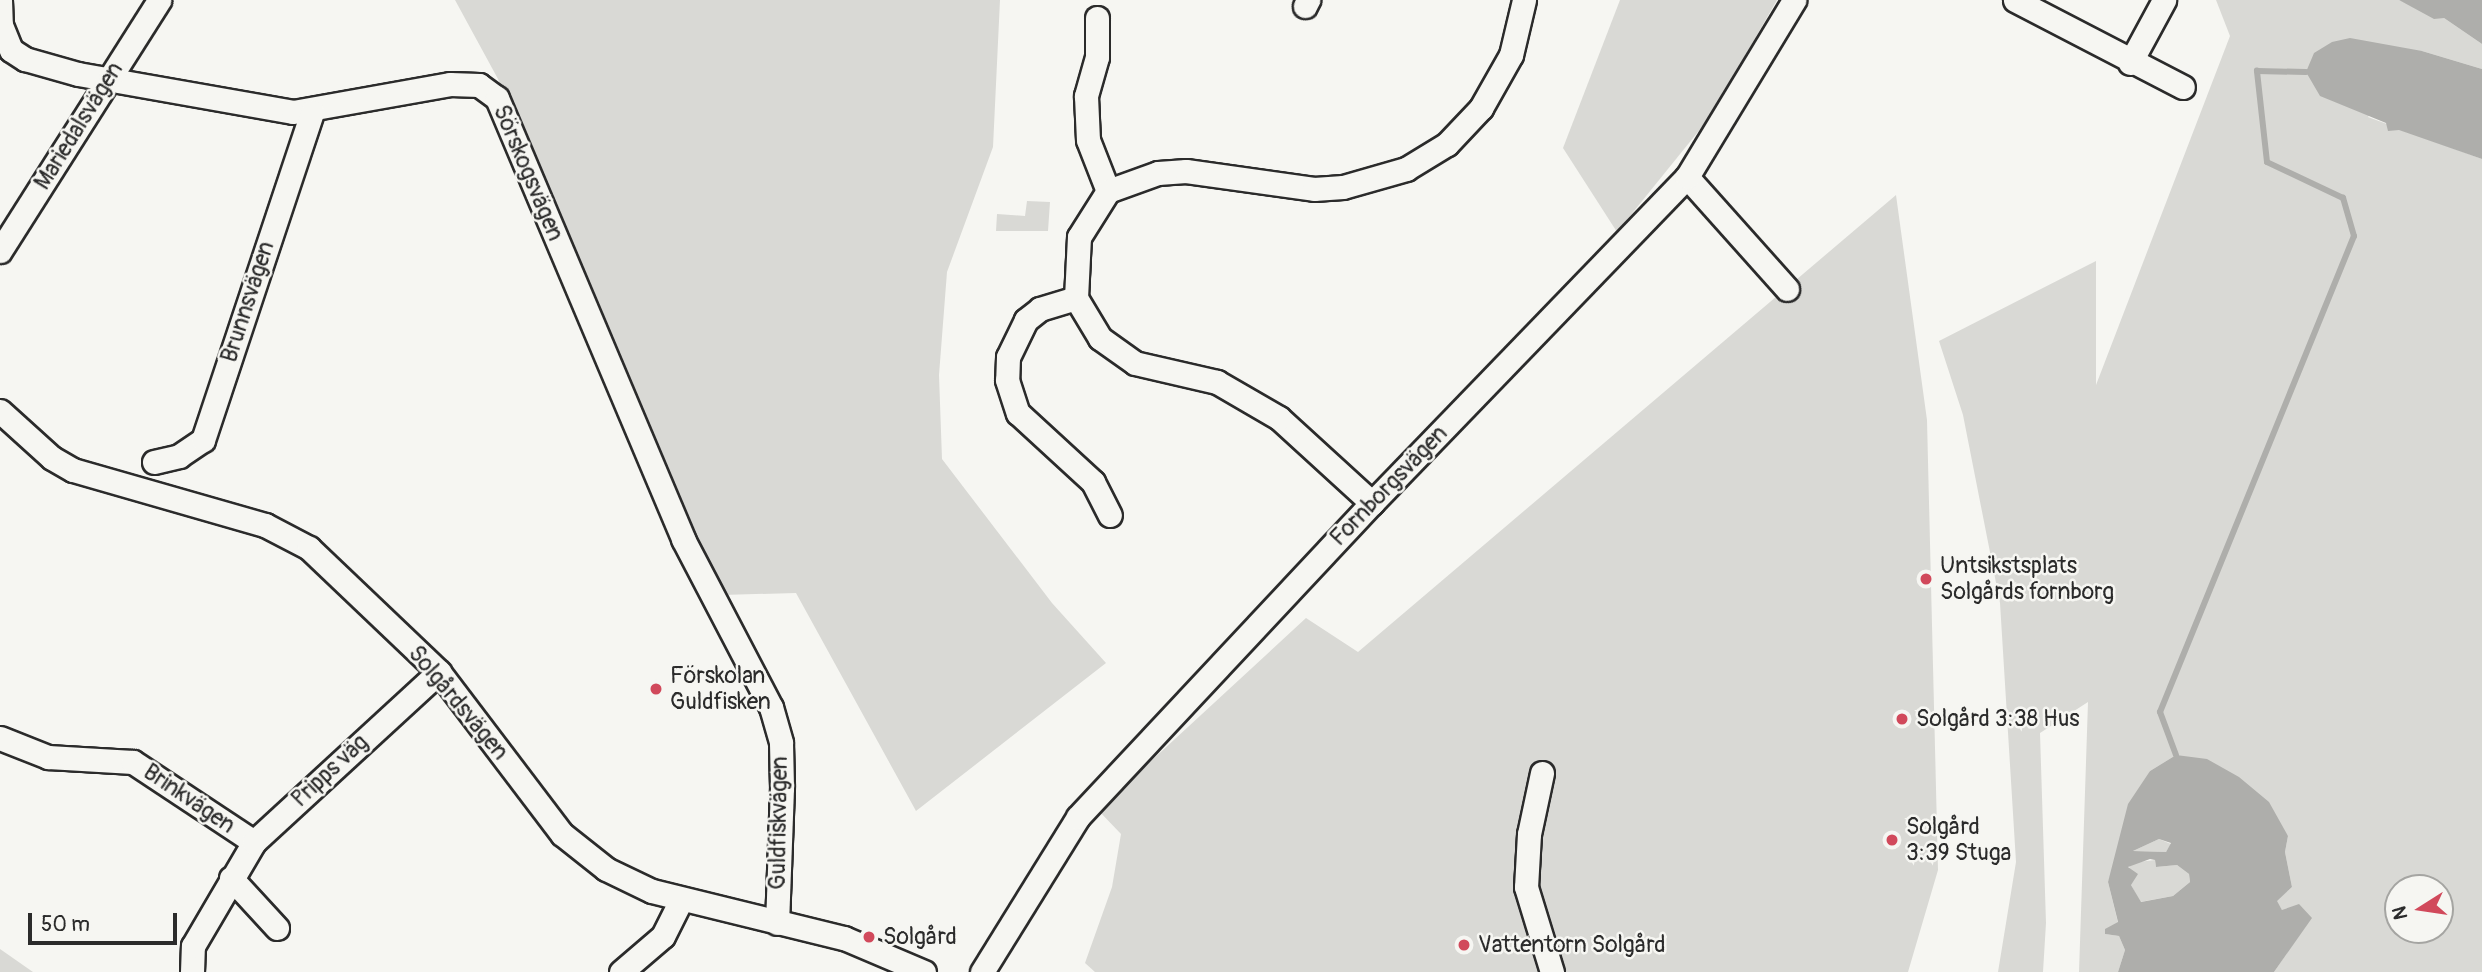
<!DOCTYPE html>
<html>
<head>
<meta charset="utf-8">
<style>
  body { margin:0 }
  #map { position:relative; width:2482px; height:972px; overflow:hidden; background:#f6f6f2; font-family:Pangolin,sans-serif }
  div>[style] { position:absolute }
  .green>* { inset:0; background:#d9d9d5 }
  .water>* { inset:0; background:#aeaeab }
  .stream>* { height:6px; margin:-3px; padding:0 3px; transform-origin:3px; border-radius:3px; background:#aeaeab }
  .roads { filter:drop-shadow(2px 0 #2b2b2b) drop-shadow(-2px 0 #2b2b2b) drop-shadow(0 2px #2b2b2b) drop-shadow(0 -2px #2b2b2b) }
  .street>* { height:23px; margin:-11.5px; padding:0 11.5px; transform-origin:11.5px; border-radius:11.5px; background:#f6f6f2 }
  .dots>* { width:19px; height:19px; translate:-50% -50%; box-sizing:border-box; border:4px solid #f6f6f2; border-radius:50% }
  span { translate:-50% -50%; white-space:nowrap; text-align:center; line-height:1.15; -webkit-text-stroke:5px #f6f6f2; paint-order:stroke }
  .street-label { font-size:23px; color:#2b2b2b }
  .poi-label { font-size:23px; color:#2b2b2b }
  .left { translate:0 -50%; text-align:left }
  .north { position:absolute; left:2384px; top:874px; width:70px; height:70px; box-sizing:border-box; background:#f6f6f2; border:2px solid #a5a5a2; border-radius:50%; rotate:258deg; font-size:19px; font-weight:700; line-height:28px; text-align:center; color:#2b2b2b }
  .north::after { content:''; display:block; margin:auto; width:24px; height:32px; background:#d1495b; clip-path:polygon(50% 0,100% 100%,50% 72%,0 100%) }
  .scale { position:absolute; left:28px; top:913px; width:149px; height:32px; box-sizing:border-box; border:4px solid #2b2b2b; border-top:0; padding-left:9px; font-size:21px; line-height:24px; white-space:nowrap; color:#2b2b2b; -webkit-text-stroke:5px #f6f6f2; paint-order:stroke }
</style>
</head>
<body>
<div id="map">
  <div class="green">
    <div style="clip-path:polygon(455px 0,1000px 0,993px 147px,947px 272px,939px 375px,942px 459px,1052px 603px,1106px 663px,916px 811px,796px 593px,722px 595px,565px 228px,498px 79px)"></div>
    <div style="clip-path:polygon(1620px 0,1777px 0,1710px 117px,1617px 232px,1563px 148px)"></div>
    <div style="clip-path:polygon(evenodd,2216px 0,2399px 0,2444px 18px,2482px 44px,2482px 69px,2422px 51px,2368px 117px,2482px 159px,2482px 972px,2274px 972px,2311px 918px,2282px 910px,2276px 901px,2292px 887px,2285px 852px,2288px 836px,2176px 755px,2150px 771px,2108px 882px,2118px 923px,2105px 934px,2119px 936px,2125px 950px,2118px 972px,2079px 972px,2088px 702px,2040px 733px,2046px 923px,2043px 972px,1998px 972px,2016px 862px,2000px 603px,1963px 415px,1939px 341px,2096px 261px,2096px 385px,2230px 36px,2216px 0,2398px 888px,2440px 888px,2440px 930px,2398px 930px,2398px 888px)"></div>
    <div style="clip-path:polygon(1896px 195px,1927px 420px,1938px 870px,1908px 972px,1095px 972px,1085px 963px,1112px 887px,1121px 834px,1098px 810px,1306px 618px,1358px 652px)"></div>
    <div style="clip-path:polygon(1027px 201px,1050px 202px,1048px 231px,996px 231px,997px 214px,1025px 216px)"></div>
    <div style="clip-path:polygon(2159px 839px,2171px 844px,2166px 852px,2133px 851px)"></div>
    <div style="clip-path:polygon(2155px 860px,2156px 867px,2177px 865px,2189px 874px,2190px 882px,2173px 896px,2140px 902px,2131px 885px,2129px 863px)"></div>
    <div style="clip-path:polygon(0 949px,33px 972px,0 972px)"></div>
  </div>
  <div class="water">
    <div style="clip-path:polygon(2399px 0,2482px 0,2482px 44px,2444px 18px,2434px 19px)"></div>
    <div style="clip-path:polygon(2350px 38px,2422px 51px,2482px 69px,2482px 159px,2399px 130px,2388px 131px,2386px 123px,2320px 96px,2306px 72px,2314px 53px,2332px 42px)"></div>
    <div style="clip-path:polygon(evenodd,2176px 755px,2207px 759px,2239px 777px,2269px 802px,2288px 836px,2285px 852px,2292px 887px,2277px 901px,2282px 910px,2299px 904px,2312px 918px,2274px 972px,2118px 972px,2125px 950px,2119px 936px,2105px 934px,2105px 929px,2118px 922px,2108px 882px,2128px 804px,2150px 771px,2176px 755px,2159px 839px,2171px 843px,2166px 852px,2133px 851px,2159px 839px,2176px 755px,2150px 859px,2155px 860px,2156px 867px,2177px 865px,2189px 874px,2190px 882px,2173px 896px,2141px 902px,2131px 885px,2138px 874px,2128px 867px,2150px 859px)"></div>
  </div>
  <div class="stream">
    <div style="left:2176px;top:755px;width:46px;rotate:-110.4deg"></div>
    <div style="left:2160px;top:712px;width:514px;rotate:-67.83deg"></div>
    <div style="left:2354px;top:236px;width:40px;rotate:-106deg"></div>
    <div style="left:2343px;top:198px;width:84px;rotate:-154.7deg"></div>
    <div style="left:2267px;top:162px;width:92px;rotate:-96.3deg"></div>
    <div style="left:2257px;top:71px;width:49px;rotate:1.2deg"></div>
  </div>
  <div class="roads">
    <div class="street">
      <div style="left:0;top:0;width:25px;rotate:88deg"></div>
      <div style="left:1px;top:25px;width:27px;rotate:68deg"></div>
      <div style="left:11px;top:50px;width:17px;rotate:33deg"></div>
      <div style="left:25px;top:59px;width:55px;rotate:15.8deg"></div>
      <div style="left:78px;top:74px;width:218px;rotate:10deg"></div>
      <div style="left:293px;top:112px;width:159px;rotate:-10.1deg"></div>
      <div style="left:450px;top:84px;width:29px;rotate:2deg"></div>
      <div style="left:479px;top:85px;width:22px;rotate:36deg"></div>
      <div style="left:497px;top:98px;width:479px;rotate:67.1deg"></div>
      <div style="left:683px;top:539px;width:190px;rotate:62.4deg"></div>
      <div style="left:771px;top:707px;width:37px;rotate:74deg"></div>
      <div style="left:781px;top:743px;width:45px;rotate:88.7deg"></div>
      <div style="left:782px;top:788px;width:135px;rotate:92.1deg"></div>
      <div style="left:2015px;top:0;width:189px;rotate:27.4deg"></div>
      <div style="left:1305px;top:6px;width:7px;rotate:-63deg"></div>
      <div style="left:1097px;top:18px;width:39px;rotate:90deg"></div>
      <div style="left:1097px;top:57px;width:41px;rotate:105.8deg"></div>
      <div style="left:1086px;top:96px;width:44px;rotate:87.4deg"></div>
      <div style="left:1088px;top:140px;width:55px;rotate:68.6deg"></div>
      <div style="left:2130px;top:63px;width:72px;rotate:-61.6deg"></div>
      <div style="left:1687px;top:177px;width:150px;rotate:48.2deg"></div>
      <div style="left:0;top:251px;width:297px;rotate:-57.6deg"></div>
      <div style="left:1076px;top:298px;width:38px;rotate:163deg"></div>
      <div style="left:1040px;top:309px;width:18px;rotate:142deg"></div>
      <div style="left:1026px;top:320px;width:41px;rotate:115.9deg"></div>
      <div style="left:1008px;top:357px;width:23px;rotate:92deg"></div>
      <div style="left:1007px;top:380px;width:35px;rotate:72deg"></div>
      <div style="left:1018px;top:413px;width:102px;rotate:42.6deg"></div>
      <div style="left:1093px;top:482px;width:37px;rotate:63deg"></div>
      <div style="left:0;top:411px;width:70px;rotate:42.1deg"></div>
      <div style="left:52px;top:458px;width:24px;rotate:30deg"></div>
      <div style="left:73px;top:470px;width:200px;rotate:16deg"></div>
      <div style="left:265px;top:525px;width:50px;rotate:27.6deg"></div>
      <div style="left:309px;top:548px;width:180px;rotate:43.6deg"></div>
      <div style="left:439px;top:672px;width:203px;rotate:52.8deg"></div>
      <div style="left:562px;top:834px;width:56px;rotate:38.5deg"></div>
      <div style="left:606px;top:869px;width:51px;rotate:25.6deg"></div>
      <div style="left:652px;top:891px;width:198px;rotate:13.8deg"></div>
      <div style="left:844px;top:938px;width:87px;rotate:23deg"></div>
      <div style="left:154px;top:462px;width:26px;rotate:-13deg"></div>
      <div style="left:179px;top:456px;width:29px;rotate:-34deg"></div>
      <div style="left:203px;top:440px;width:346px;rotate:-71.6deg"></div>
      <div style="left:1372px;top:503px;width:126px;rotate:-137.6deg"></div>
      <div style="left:1279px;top:418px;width:72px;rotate:-149.9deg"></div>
      <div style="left:1217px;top:382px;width:84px;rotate:-167deg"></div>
      <div style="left:1135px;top:363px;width:43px;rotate:-144.5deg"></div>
      <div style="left:1100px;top:338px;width:47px;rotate:-121deg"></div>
      <div style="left:1076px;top:298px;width:61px;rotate:-87.2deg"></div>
      <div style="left:1079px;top:237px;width:54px;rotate:-57.8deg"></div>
      <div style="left:1108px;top:191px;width:53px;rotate:-19.8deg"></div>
      <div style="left:1158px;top:173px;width:28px;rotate:-4deg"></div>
      <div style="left:1186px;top:171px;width:129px;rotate:8deg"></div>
      <div style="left:1314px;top:189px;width:29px;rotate:-4deg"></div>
      <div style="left:1343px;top:187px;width:66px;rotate:-15.9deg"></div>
      <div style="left:1406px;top:169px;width:48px;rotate:-31.4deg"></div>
      <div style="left:1447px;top:144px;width:50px;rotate:-46.6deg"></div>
      <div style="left:1481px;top:108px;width:61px;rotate:-60.5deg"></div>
      <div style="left:1511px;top:55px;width:57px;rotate:-76.7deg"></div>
      <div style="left:0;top:738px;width:52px;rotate:21.6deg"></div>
      <div style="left:48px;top:757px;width:85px;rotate:3.4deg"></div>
      <div style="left:133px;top:762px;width:145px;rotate:33.5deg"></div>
      <div style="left:1542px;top:773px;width:62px;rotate:102deg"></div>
      <div style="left:1529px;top:834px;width:53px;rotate:93.2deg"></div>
      <div style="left:1526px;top:887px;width:89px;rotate:73deg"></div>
      <div style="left:231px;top:878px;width:68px;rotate:47.4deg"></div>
      <div style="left:192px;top:972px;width:26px;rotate:-88deg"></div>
      <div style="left:193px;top:946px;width:121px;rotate:-59.6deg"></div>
      <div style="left:254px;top:842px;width:251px;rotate:-42.6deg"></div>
      <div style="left:621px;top:972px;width:55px;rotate:-40.6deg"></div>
      <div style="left:663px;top:936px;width:40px;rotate:-63.4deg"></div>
      <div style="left:982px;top:972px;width:182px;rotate:-58.2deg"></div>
      <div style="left:1078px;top:817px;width:430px;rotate:-46.9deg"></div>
      <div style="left:1372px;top:503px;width:453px;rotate:-46deg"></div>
      <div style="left:1687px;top:177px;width:207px;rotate:-58.8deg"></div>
    </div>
  </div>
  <div class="dots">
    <div style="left:1926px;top:579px;background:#d1495b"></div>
    <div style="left:656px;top:689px;background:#d1495b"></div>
    <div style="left:1902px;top:719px;background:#d1495b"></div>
    <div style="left:1892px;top:840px;background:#d1495b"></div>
    <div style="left:869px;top:937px;background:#d1495b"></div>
    <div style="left:1464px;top:945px;background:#d1495b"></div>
  </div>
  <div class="street-label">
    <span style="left:79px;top:126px;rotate:-58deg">Mariedalsvägen</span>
    <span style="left:528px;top:173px;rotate:67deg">Sörskogsvägen</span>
    <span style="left:248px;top:302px;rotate:-72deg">Brunnsvägen</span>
    <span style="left:1389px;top:486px;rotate:-46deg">Fornborgsvägen</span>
    <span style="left:458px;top:703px;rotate:50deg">Solgårdsvägen</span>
    <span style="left:330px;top:771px;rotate:-43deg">Pripps väg</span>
    <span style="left:189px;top:799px;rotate:34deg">Brinkvägen</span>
    <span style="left:779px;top:823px;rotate:-89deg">Guldfiskvägen</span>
  </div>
  <div class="poi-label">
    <span class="left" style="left:1940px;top:579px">Untsikstsplats<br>Solgårds fornborg</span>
    <span class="left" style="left:670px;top:689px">Förskolan<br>Guldfisken</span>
    <span class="left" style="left:1916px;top:719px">Solgård 3:38 Hus</span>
    <span class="left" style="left:1906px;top:840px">Solgård<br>3:39 Stuga</span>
    <span class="left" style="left:883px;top:937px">Solgård</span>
    <span class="left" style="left:1478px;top:945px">Vattentorn Solgård</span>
  </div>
  <div class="north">N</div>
  <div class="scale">50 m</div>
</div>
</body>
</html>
